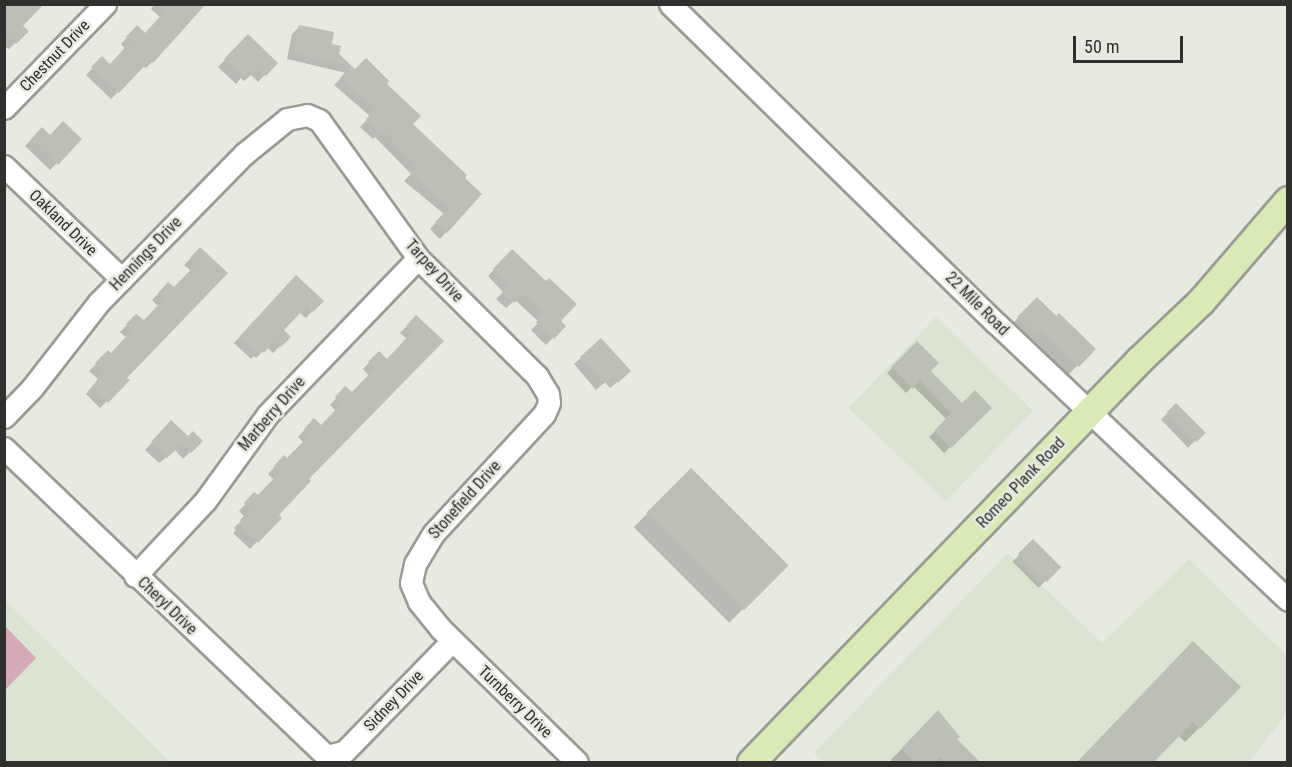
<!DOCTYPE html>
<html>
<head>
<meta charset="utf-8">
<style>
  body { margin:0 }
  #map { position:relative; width:1292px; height:767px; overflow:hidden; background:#e7eae1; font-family:"Roboto Condensed",sans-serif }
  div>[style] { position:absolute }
  .built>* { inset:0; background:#dde3d2; transform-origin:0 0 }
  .green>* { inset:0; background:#d5abb7 }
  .shadow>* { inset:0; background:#0003; transform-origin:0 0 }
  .building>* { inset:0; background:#bbbfb6; transform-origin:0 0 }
  .roads { filter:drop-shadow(2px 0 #999c94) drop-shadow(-2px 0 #999c94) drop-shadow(0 2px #999c94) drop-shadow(0 -2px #999c94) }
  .minor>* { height:21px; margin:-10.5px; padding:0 10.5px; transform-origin:10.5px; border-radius:10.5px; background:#fff }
  .major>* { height:27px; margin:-13.5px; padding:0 13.5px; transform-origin:13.5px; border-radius:13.5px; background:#d9eab6 }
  span { translate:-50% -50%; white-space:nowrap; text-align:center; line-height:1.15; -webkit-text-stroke:5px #e7eae1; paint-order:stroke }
  .street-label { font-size:16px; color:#30312e }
  .frame { position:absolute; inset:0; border:6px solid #30312e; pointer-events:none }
  .scale { position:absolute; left:1073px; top:36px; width:110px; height:27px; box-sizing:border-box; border:3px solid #30312e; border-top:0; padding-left:8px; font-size:18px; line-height:21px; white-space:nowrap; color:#30312e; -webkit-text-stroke:4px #e7eae1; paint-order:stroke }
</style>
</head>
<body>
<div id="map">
  <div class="built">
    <div style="left:936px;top:317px;width:135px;height:126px;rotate:44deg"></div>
    <div style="clip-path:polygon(1008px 553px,1102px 643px,1189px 559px,1287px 656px,1287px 713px,1249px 762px,824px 762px,814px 753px)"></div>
    <div style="clip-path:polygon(5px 600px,170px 762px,5px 762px)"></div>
  </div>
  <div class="green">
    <div style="clip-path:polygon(5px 626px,36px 658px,5px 690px,4px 690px)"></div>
  </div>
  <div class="shadow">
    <div style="clip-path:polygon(155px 4px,204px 4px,152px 62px,146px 68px,143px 66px,111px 99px,86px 75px,102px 58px,110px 65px,125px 49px,121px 44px,137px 27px,145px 35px,161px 18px,151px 9px)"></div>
    <div style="clip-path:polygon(4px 8px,27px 31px,9px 49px,4px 46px)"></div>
    <div style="clip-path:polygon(299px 27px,330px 45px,355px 71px,385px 84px,411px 124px,465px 175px,446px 232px,440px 239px,430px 229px,444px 214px,404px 181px,411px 174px,375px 137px,373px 139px,360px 127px,370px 116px,334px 85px,346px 73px,287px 59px,292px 34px)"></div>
    <div style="clip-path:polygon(248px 36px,276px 63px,258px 82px,251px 75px,244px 81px,241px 78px,236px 84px,218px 67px)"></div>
    <div style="clip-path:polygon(42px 129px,50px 136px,80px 139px,50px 170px,25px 146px)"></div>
    <div style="clip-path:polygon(200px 249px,226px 273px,125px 378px,127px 380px,100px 408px,86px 394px,98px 379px,89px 371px,108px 352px,111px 355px,127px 338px,120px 332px,136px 316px,143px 322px,159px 307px,152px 300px,168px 284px,174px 289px,191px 271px,184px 265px)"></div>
    <div style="clip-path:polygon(512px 251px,546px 283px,559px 321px,564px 326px,546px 345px,531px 330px,539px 322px,515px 300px,506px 308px,496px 299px,503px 292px,488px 276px)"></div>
    <div style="clip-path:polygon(289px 284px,321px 301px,306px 318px,299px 312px,282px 330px,289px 337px,273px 353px,267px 347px,256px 358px,254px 356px,251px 359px,234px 343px)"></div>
    <div style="clip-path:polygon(1037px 299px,1094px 349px,1068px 375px,1032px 339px,1026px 344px,1009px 327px)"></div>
    <div style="clip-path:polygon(416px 317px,442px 341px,306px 479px,277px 515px,280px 518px,250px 549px,233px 533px,236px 530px,234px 528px,245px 517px,239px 511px,255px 494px,258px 497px,274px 480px,268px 474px,284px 457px,287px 460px,304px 443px,298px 437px,307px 427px,321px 427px,336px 411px,330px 405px,339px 395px,352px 394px,369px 376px,363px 369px,372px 360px,387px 361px,407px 339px,400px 333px)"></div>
    <div style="clip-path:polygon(917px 343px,928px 371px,962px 405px,990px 408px,944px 453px,929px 437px,947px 420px,913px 386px,906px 393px,887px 373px)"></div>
    <div style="clip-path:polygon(581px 358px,622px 378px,610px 388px,605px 382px,596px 390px,574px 364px)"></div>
    <div style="left:1176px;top:405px;width:39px;height:21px;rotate:46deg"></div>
    <div style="clip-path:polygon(171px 422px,188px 438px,201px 441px,183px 459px,175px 450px,159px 463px,145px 450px)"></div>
    <div style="left:691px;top:470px;width:135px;height:81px;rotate:45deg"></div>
    <div style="left:1033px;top:541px;width:37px;height:29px;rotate:45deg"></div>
    <div style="clip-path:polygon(1179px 657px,1199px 728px,1185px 742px,1178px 735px,1153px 762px,1078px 762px)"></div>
    <div style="clip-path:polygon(925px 725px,955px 739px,978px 762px,889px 762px)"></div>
  </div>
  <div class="building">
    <div style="clip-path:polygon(4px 4px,44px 4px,23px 26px,29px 31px,16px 44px,4px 32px)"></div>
    <div style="clip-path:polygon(160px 4px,206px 4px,153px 63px,150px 60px,119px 93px,91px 67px,102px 56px,110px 64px,131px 41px,126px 37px,137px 25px,145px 33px,166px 10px)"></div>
    <div style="clip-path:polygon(299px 25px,334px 32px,332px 44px,341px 46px,339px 54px,355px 69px,366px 58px,389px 81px,387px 84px,421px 116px,413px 124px,467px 175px,465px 178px,482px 194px,447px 233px,435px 222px,450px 207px,410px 173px,416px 166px,383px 131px,381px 134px,366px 119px,376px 108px,340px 78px,351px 66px,293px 53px)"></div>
    <div style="clip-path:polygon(248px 34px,278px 63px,266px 76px,258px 69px,252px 75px,249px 72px,244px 78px,224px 59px)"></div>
    <div style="clip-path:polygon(63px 121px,82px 139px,58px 165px,31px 139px,42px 127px,50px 135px)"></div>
    <div style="clip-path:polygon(200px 247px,228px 273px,127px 378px,130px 380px,108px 403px,92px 387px,104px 371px,95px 363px,108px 350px,111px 353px,132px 330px,126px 324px,136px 314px,144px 320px,164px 299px,158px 293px,168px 282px,174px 287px,196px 264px,190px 258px)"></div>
    <div style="clip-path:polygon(512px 249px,546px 281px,549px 278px,577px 304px,561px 321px,566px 326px,554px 339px,536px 322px,544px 314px,523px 294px,514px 303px,502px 291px,509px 284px,493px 269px)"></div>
    <div style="clip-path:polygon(296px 275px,324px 301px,313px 312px,307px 306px,284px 330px,291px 337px,281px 347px,274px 341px,264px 353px,262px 350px,259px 354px,240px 336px)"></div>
    <div style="clip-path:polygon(1037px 297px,1056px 316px,1059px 313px,1096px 349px,1079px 367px,1042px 331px,1036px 336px,1017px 317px)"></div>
    <div style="clip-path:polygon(416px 315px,444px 341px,309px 479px,311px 481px,279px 515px,282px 518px,258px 543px,239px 525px,242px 522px,240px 520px,251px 509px,244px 503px,254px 492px,258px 495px,280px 472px,274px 466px,284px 455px,287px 458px,310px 435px,304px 429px,314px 418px,321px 425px,342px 403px,335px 397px,345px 386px,352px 392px,375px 368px,368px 362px,379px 351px,387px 359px,412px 332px,406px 326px)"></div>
    <div style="clip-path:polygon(601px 338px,631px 371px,618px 383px,613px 376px,604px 384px,580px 357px)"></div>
    <div style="clip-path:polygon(917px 341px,939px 363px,931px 371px,962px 403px,975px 390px,992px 408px,951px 448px,934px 431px,951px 413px,920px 381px,913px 389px,891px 367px)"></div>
    <div style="left:1176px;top:403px;width:42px;height:13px;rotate:45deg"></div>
    <div style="clip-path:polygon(171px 420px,188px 436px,193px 431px,203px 441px,191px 453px,182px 444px,167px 458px,151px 442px)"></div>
    <div style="left:691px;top:468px;width:138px;height:63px;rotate:45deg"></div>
    <div style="left:1033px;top:539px;width:40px;height:21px;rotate:45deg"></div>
    <div style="clip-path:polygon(1193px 641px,1241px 687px,1200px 729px,1193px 722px,1154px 762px,1077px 762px)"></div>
    <div style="clip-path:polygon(938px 710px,960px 737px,957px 739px,980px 762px,945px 762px,940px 758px,935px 762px,915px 762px,901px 749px)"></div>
  </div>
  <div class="roads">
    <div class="minor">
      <div style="left:670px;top:4px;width:456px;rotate:44.4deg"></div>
      <div style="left:996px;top:323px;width:402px;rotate:43.5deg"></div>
      <div style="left:4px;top:108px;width:145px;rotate:-45.8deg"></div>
      <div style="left:4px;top:166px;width:163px;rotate:43.8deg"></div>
      <div style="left:4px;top:417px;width:40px;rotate:-46deg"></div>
      <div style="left:32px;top:388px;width:109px;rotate:-52.1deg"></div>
      <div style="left:99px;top:302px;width:207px;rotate:-45.6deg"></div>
      <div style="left:244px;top:154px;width:55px;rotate:-39.1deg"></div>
      <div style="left:287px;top:119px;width:20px;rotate:-11deg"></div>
      <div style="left:307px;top:115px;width:13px;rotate:23deg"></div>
      <div style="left:319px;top:120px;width:170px;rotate:54.3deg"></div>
      <div style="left:418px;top:258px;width:168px;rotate:44.8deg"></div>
      <div style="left:537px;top:376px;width:21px;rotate:59deg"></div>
      <div style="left:548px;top:394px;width:9px;rotate:84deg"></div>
      <div style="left:549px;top:403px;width:12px;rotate:114deg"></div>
      <div style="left:544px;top:414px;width:163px;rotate:132.8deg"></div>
      <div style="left:433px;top:534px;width:35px;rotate:121deg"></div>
      <div style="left:415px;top:564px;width:19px;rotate:102deg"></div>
      <div style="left:411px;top:583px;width:21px;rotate:67deg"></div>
      <div style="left:419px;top:602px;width:35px;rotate:51deg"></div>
      <div style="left:441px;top:629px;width:190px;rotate:44.4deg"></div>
      <div style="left:4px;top:448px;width:446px;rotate:43.7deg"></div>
      <div style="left:326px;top:756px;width:18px;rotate:-13deg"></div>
      <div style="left:344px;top:752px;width:155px;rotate:-45.8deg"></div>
      <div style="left:135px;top:576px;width:103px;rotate:-47deg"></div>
      <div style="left:205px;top:501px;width:107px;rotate:-54.1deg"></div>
      <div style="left:268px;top:414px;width:216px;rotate:-46.1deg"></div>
    </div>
    <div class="major">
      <div style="left:751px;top:762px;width:559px;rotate:-46.02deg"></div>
      <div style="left:1139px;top:360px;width:86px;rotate:-43.6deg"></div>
      <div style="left:1201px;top:301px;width:133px;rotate:-49.3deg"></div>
    </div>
  </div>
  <div class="street-label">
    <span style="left:55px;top:56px;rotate:-46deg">Chestnut Drive</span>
    <span style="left:63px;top:223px;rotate:44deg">Oakland Drive</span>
    <span style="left:146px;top:254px;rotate:-46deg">Hennings Drive</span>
    <span style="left:434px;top:271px;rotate:48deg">Tarpey Drive</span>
    <span style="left:977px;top:304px;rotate:45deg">22 Mile Road</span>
    <span style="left:272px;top:414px;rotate:-49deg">Marberry Drive</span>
    <span style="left:1021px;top:483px;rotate:-46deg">Romeo Plank Road</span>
    <span style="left:465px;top:500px;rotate:-48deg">Stonefield Drive</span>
    <span style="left:167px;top:606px;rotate:44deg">Cheryl Drive</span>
    <span style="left:394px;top:701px;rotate:-46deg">Sidney Drive</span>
    <span style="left:515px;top:702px;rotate:44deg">Turnberry Drive</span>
  </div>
  <div class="frame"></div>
  <div class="scale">50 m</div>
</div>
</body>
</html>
